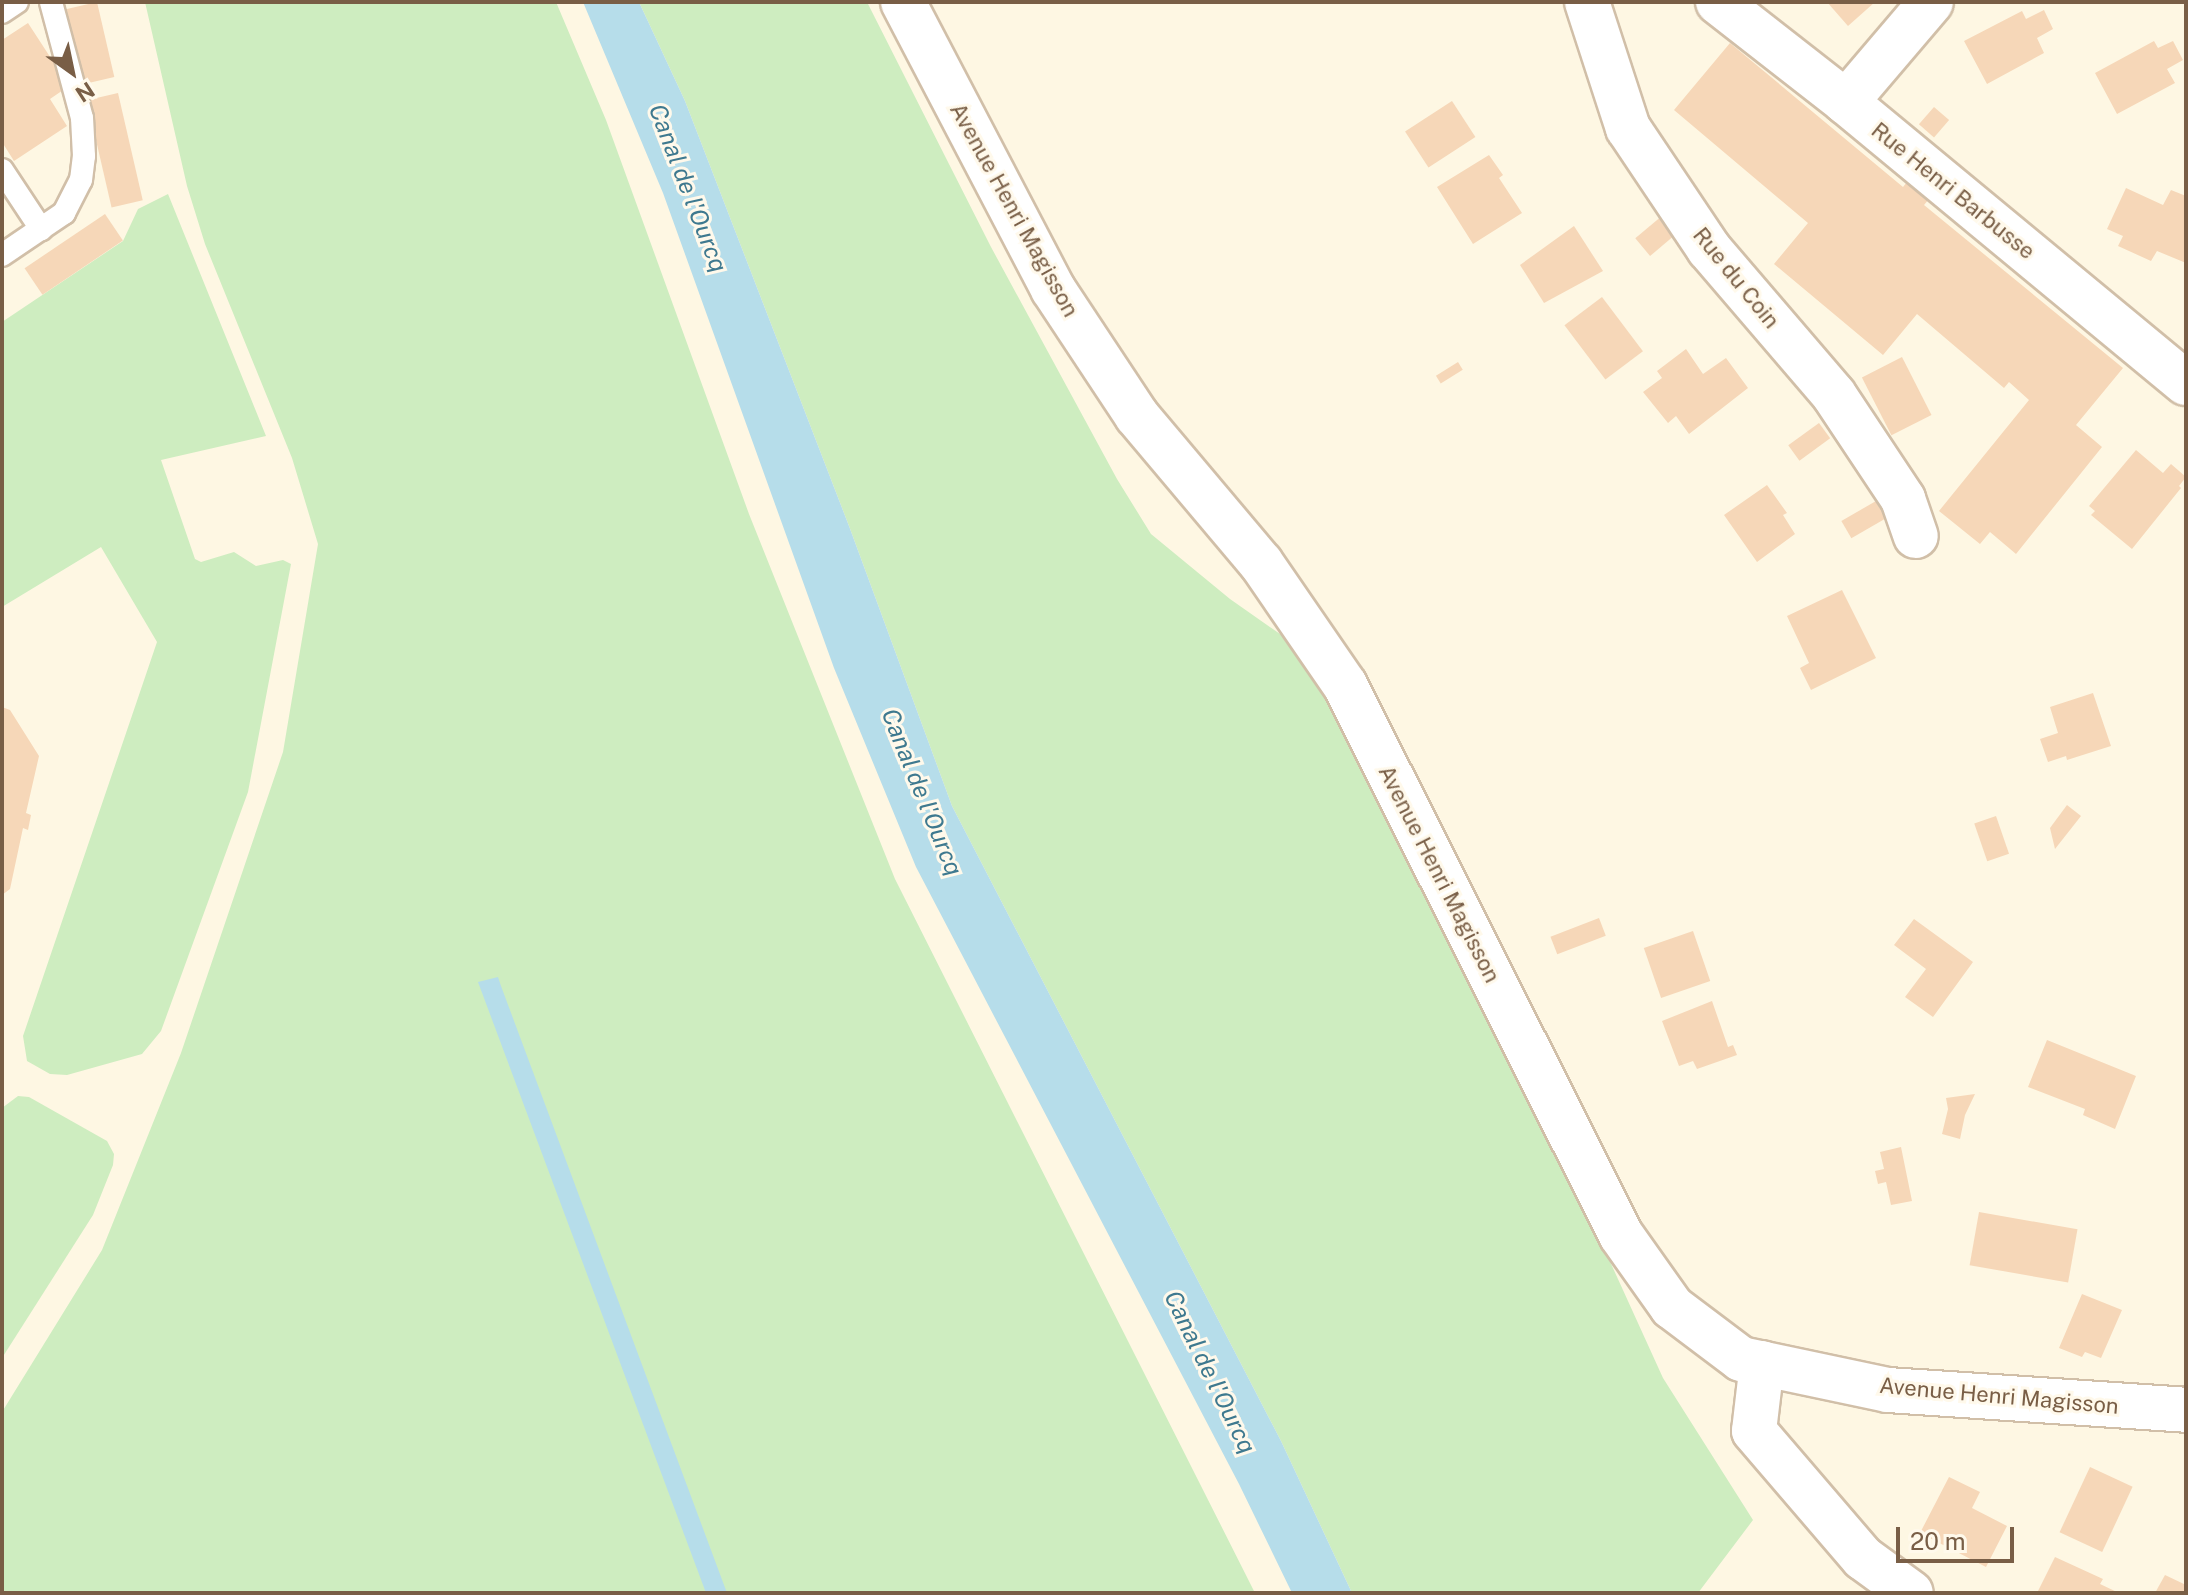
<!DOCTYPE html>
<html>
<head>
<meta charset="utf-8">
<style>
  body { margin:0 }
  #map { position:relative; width:2188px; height:1595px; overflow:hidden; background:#fef7e3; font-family:"Public Sans",sans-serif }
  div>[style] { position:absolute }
  .green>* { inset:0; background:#ceedc0 }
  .water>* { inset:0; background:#b6ddea }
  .building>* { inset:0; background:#f6d7b8; transform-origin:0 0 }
  .roads { filter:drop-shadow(2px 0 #d1bfa8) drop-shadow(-2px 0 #d1bfa8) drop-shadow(0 2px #d1bfa8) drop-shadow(0 -2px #d1bfa8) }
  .lane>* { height:22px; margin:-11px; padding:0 11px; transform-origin:11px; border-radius:11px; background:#fff }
  .street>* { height:44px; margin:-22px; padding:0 22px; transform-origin:22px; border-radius:22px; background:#fff }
  .secondary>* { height:44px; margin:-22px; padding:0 22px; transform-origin:22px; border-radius:22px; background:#fff }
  span { translate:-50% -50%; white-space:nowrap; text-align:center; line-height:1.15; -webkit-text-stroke:6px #fff9eb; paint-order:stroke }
  .street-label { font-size:22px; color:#795e46 }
  .water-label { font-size:24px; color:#3e798f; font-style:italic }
  .frame { position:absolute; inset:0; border:4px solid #795e46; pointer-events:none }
  .north { position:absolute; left:32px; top:32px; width:80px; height:80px; -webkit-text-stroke:6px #fff9eb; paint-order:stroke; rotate:147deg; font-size:22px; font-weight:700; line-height:32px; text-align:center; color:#795e46 }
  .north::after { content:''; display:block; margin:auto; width:28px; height:36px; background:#795e46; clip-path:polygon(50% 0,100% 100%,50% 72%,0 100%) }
  .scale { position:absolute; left:1896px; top:1527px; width:118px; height:36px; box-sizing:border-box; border:4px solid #795e46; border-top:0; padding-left:10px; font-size:24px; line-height:28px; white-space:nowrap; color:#795e46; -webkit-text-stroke:6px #fff9eb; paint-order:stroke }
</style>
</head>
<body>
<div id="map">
  <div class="green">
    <div style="clip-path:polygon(145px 2px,556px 2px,606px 120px,749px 514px,895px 879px,1255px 1593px,2px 1593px,2px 1412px,102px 1250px,181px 1053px,283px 752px,318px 544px,292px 458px,205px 244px,187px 186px)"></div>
    <div style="clip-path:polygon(639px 2px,867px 2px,991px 247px,1117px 479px,1151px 534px,1230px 599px,1290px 641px,1366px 765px,1547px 1123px,1663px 1378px,1753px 1520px,1698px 1593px,1352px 1593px,1281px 1441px,952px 806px,849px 526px,685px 101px)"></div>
    <div style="clip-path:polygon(168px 194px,266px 436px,161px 460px,195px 559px,201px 562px,234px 552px,256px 566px,283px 560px,291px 564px,248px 792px,161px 1031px,142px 1054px,67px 1075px,50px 1074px,27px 1061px,23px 1036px,157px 642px,101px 547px,2px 607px,2px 322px,123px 241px,138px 209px)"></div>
    <div style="clip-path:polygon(18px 1096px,29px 1097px,107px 1141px,114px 1154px,113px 1165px,93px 1215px,2px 1358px,2px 1108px)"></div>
  </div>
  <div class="water">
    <div style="clip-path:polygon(583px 2px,639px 2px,685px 101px,849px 526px,952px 806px,1281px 1441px,1352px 1593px,1292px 1593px,1239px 1484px,916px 867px,834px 668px,663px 193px)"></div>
    <div style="clip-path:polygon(498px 977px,501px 986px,727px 1593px,706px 1593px,478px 982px)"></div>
  </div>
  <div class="building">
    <div style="left:97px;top:2px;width:77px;height:32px;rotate:77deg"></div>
    <div style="clip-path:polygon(1827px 2px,1875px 2px,1848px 26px)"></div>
    <div style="clip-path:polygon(2044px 10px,2053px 29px,2037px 38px,2044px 53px,1987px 84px,1964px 41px,2022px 11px,2026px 19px)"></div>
    <div style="clip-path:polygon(28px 23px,69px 86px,50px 99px,67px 126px,14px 161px,2px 142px,2px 40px)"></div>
    <div style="clip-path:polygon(2154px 41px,2158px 48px,2173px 41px,2183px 60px,2167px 69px,2175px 83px,2117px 114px,2095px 73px)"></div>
    <div style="clip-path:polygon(1730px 43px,1903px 187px,1919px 167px,1940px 186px,1924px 205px,2123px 368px,2076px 425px,2102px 447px,2016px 554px,1990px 532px,1980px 544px,1939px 511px,2029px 400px,2009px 382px,2004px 388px,1917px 314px,1883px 355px,1774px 264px,1808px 223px,1674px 110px)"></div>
    <div style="left:118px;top:93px;width:110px;height:32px;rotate:77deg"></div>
    <div style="left:1452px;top:101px;width:43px;height:56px;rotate:57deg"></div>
    <div style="left:1934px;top:107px;width:20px;height:23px;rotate:41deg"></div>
    <div style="clip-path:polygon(1489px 155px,1503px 175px,1499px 178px,1522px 213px,1473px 244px,1437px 187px)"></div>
    <div style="clip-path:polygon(2126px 188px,2163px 205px,2171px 190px,2186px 196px,2186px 263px,2157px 251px,2151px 261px,2118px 246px,2123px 236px,2107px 229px)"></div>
    <div style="left:1669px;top:210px;width:23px;height:44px;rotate:50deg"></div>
    <div style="left:105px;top:214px;width:32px;height:97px;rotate:56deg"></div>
    <div style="clip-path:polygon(1574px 226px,1603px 271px,1544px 303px,1520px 265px)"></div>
    <div style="left:1602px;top:297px;width:68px;height:47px;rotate:53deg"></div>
    <div style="clip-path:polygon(1686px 349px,1703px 374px,1726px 358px,1748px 388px,1689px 434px,1676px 416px,1668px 423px,1643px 392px,1662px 378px,1657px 371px)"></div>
    <div style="left:1902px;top:357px;width:65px;height:45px;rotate:63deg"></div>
    <div style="left:1458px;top:362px;width:9px;height:26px;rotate:58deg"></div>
    <div style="left:1819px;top:423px;width:19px;height:38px;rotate:54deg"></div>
    <div style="clip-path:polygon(2136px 450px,2163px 473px,2171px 464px,2186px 477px,2179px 486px,2181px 488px,2132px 549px,2091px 515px,2095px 511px,2089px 506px)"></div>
    <div style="clip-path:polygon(1767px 485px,1787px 513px,1783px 515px,1795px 534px,1757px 562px,1724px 515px)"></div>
    <div style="left:1876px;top:501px;width:20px;height:40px;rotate:60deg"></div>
    <div style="clip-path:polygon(1842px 590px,1876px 658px,1811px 690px,1800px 668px,1809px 663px,1787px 616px)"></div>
    <div style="clip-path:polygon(2093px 693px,2111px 746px,2067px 760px,2066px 756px,2048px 762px,2040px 739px,2058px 733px,2050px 707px)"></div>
    <div style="clip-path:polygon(2px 707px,10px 710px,39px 756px,26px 813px,31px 815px,28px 830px,23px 828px,10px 889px,2px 895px)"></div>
    <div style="clip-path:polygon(2067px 805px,2081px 816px,2055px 849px,2050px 828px)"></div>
    <div style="left:1996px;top:816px;width:40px;height:23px;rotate:71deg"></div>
    <div style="left:1599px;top:918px;width:19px;height:52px;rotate:69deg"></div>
    <div style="clip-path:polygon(1914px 919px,1973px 962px,1933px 1017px,1905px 997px,1926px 969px,1894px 945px)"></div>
    <div style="left:1693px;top:931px;width:53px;height:52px;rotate:71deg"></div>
    <div style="clip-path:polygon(1712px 1001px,1728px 1047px,1733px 1045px,1737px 1055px,1697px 1069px,1693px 1061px,1679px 1066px,1662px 1021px)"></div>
    <div style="clip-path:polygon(2047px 1040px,2136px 1076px,2115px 1129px,2083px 1115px,2085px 1109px,2028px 1087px)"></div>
    <div style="clip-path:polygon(1975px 1094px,1965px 1115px,1960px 1139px,1942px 1134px,1948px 1109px,1946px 1098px)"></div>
    <div style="clip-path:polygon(1901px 1147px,1912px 1201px,1891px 1205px,1886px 1182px,1878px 1184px,1875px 1171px,1884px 1169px,1880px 1152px)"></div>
    <div style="left:1979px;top:1212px;width:100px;height:54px;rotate:10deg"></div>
    <div style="clip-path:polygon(2082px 1294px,2122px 1310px,2101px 1358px,2085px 1352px,2082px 1357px,2059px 1348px)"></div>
    <div style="left:2090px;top:1467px;width:47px;height:72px;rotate:25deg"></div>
    <div style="clip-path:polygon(1949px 1477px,1980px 1492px,1972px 1508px,2007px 1526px,1986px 1567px,1920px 1533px)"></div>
    <div style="clip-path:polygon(2055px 1557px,2103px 1579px,2100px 1584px,2119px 1593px,2037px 1593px)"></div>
    <div style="clip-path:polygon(2165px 1575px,2186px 1585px,2186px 1593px,2155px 1593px)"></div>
  </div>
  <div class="roads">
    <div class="lane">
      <div style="left:2px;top:12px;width:18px;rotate:-34deg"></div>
      <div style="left:2px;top:170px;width:71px;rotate:56.5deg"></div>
      <div style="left:2px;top:255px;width:75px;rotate:-34.1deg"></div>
      <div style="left:64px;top:213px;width:37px;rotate:-63deg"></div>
      <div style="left:81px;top:180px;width:24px;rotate:-83deg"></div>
      <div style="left:84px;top:156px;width:38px;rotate:-93deg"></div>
      <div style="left:82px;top:118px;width:120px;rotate:-105deg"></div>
    </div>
    <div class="street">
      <div style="left:1587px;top:2px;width:133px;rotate:72deg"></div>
      <div style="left:1628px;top:128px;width:146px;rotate:56.2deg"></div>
      <div style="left:1709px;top:249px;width:192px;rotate:49.4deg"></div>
      <div style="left:1834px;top:395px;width:125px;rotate:56.4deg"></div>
      <div style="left:1903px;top:499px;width:39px;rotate:71deg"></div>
      <div style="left:1718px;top:2px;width:162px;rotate:38deg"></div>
      <div style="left:1846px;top:102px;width:441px;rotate:39.6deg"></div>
      <div style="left:1846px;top:102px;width:131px;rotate:-49.6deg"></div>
    </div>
    <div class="secondary">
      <div style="left:903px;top:2px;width:324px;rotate:62.4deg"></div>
      <div style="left:1053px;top:289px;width:152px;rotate:56.5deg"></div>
      <div style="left:1137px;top:416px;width:192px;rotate:49.9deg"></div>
      <div style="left:1261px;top:563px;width:148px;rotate:55.5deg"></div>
      <div style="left:1345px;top:685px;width:615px;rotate:63.35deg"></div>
      <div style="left:1621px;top:1235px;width:88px;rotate:54.7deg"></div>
      <div style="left:1672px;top:1307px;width:86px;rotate:37deg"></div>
      <div style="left:1741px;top:1359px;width:150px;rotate:11.9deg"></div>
      <div style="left:1888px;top:1390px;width:299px;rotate:3.8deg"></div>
      <div style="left:1762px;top:1363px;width:68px;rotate:96.7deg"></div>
      <div style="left:1754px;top:1431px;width:167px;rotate:49.4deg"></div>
      <div style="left:1863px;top:1558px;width:59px;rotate:36.1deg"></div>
    </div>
  </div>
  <div class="street-label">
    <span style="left:1953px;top:191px;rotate:39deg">Rue Henri Barbusse</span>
    <span style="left:1014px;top:210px;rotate:61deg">Avenue Henri Magisson</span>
    <span style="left:1736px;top:278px;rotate:51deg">Rue du Coin</span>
    <span style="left:1439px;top:874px;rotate:63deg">Avenue Henri Magisson</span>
    <span style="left:1999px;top:1396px;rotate:5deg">Avenue Henri Magisson</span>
  </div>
  <div class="water-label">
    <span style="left:688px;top:188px;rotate:69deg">Canal de l'Ourcq</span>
    <span style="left:922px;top:792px;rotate:68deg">Canal de l'Ourcq</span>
    <span style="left:1210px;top:1372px;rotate:64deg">Canal de l'Ourcq</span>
  </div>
  <div class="frame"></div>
  <div class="north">N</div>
  <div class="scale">20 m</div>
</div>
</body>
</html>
